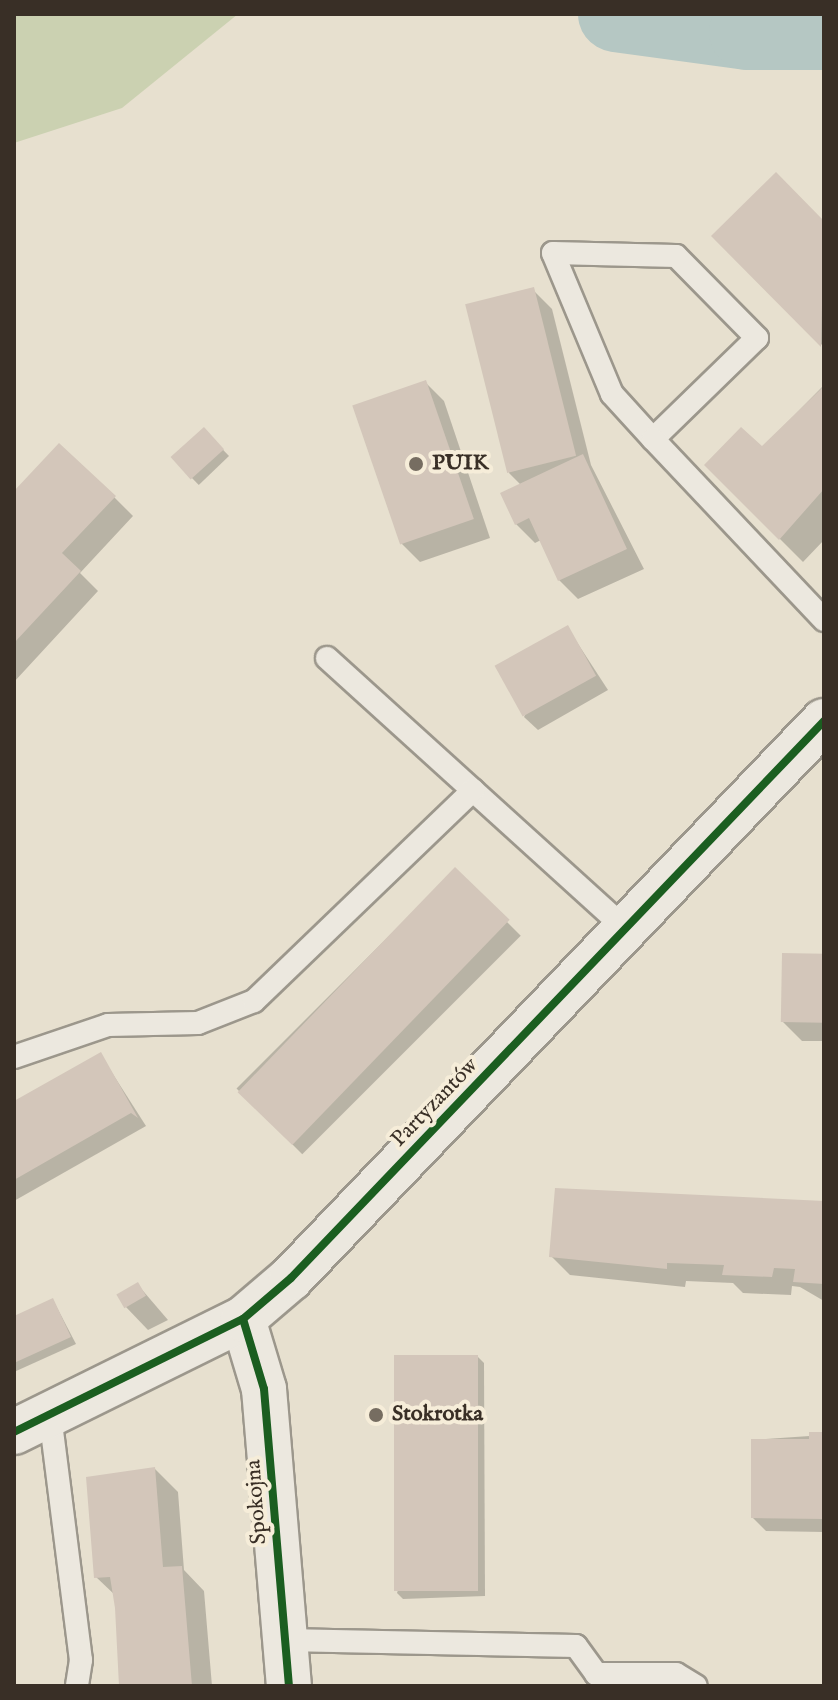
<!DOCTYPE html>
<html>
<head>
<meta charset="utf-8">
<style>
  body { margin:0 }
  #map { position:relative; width:838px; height:1700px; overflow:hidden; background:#e7e0cf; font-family:"IM FELL English",serif }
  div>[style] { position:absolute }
  .green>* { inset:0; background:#cbd1b1 }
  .shadow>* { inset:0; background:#0003; transform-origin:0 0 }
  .river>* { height:76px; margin:-38px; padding:0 38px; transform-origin:38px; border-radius:38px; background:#b5c7c3 }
  .building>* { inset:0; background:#d3c6ba; transform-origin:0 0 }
  .roads { filter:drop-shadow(2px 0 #9c978c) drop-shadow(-2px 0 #9c978c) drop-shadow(0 2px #9c978c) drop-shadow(0 -2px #9c978c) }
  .lane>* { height:22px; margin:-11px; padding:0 11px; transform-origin:11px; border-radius:11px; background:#ece8df }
  .street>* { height:44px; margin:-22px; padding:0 22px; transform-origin:22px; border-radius:22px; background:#ece8df }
  .secondary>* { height:44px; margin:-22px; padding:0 22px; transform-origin:22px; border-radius:22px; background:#ece8df }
  .cycleway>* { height:8px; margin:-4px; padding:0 4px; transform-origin:4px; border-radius:4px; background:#1b5e20 }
  .dots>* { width:22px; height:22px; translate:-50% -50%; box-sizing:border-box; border:4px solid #f6edd9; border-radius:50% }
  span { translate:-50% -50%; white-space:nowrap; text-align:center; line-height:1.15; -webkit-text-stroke:8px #f6edd9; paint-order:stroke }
  .poi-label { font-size:22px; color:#392f26; font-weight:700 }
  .left { translate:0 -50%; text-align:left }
  .street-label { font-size:22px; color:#392f26 }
  .frame { position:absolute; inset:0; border:16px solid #392f26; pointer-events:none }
</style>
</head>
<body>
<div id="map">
  <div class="green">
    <div style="clip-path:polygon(14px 14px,238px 14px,122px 108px,14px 143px)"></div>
  </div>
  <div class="shadow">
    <div style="clip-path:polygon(776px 175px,824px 223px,824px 347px,714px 236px)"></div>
    <div style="clip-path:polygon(533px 290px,552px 309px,591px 465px,644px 569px,578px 599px,559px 580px,541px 540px,535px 543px,516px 524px,521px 485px,509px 473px)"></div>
    <div style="clip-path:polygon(425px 382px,444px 401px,490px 538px,420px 562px,401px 543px)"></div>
    <div style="clip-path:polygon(824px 385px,824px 540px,803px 562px,706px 465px,762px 448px)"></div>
    <div style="left:204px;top:430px;width:36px;height:42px;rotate:46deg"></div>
    <div style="clip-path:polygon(14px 494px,114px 497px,133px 516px,80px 573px,98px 591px,14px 682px)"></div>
    <div style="clip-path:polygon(567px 627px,608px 690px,538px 730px,524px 717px)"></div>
    <div style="left:455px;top:870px;width:93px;height:309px;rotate:45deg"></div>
    <div style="clip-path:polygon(824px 956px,824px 1041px,802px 1041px,783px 1022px)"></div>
    <div style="clip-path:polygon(100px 1054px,146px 1126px,14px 1201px,14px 1103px)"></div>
    <div style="clip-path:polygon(824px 1204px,824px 1301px,800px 1287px,792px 1286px,791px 1295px,743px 1293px,733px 1283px,686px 1281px,685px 1287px,570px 1275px,551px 1256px)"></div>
    <div style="clip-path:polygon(138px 1285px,168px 1320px,148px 1330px,125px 1306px)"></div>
    <div style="clip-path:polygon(53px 1300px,76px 1344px,14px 1372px,14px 1318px)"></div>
    <div style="clip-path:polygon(478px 1357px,484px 1363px,485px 1596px,403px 1599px,397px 1593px)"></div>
    <div style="clip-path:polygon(824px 1435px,824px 1532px,766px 1531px,752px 1517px,753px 1440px)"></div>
    <div style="clip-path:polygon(155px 1469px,178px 1492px,184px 1570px,204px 1591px,212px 1686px,123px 1686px,116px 1596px,96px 1577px)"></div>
  </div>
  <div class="river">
    <div style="left:616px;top:14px;width:132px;rotate:7.8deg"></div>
    <div style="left:747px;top:32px;width:77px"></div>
  </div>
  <div class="building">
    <div style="clip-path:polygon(776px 172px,824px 221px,821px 347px,711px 236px)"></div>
    <div style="left:534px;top:287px;width:174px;height:71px;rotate:76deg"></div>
    <div style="left:426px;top:380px;width:147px;height:78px;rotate:71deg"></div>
    <div style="clip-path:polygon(824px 386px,824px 489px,779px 540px,704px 465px,741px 427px,762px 446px)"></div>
    <div style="left:204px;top:427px;width:30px;height:45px;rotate:48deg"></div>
    <div style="clip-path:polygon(59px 443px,116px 496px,62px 553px,81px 571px,14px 643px,14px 491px)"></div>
    <div style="clip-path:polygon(583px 454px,627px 549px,558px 581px,529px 518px,515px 525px,500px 493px)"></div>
    <div style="left:568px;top:625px;width:58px;height:84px;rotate:61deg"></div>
    <div style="left:455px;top:867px;width:76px;height:313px;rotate:44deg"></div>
    <div style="left:782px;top:953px;width:42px;height:69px;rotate:1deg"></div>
    <div style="clip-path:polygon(101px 1052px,138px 1118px,131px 1113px,14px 1180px,14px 1101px)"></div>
    <div style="clip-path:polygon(555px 1188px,824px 1201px,824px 1284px,793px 1282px,795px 1269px,774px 1268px,772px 1277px,722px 1275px,724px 1265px,667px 1263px,667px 1269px,549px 1257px)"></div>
    <div style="left:138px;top:1282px;width:16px;height:25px;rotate:60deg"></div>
    <div style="clip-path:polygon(53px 1298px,71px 1337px,14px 1363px,14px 1316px)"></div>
    <div style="left:478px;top:1355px;width:236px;height:84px;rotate:90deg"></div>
    <div style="clip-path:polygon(809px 1432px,824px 1432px,824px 1519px,751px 1518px,751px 1439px,809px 1439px)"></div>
    <div style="clip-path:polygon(155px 1467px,163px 1567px,182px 1566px,192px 1686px,119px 1686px,115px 1608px,110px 1577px,94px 1578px,86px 1477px)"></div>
  </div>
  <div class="roads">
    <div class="lane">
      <div style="left:653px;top:439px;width:145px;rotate:-44.2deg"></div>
      <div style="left:757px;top:338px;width:115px;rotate:-134.6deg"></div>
      <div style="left:676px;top:256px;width:123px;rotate:-178.6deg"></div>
      <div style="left:553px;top:253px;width:153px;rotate:67.3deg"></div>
      <div style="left:612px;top:394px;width:61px;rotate:47.7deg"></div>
      <div style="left:653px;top:439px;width:249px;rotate:46.6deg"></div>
      <div style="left:327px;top:658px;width:404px;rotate:42.2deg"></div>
      <div style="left:14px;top:1057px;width:99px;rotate:-18.8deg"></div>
      <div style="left:108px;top:1025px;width:90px;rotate:-1.3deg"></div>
      <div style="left:198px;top:1023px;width:60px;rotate:-21.4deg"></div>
      <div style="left:254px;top:1001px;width:304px;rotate:-43.9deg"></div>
      <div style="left:50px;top:1415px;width:247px;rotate:82.8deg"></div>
      <div style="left:81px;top:1660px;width:26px;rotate:99deg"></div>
      <div style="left:285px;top:1640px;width:291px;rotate:1.2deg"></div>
      <div style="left:576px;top:1646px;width:34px;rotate:54deg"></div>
      <div style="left:596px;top:1674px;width:80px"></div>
      <div style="left:676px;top:1674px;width:23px;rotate:31deg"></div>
    </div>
    <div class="street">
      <div style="left:243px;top:1319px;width:73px;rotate:73.3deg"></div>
      <div style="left:264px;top:1389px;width:298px;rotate:85.2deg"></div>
    </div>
    <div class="secondary">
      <div style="left:14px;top:1432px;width:255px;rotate:-26.3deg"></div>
      <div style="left:243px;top:1319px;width:63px;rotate:-40.5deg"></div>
      <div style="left:291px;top:1278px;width:771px;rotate:-46.26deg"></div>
    </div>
  </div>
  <div class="cycleway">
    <div style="left:243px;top:1319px;width:73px;rotate:73.3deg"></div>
    <div style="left:264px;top:1389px;width:298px;rotate:85.2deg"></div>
    <div style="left:14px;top:1432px;width:255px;rotate:-26.3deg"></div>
    <div style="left:243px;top:1319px;width:63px;rotate:-40.5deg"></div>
    <div style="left:291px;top:1278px;width:771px;rotate:-46.26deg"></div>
  </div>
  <div class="dots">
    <div style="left:416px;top:464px;background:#766d61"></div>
    <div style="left:376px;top:1415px;background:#766d61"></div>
  </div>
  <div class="poi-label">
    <span class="left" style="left:432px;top:464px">PUIK</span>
    <span class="left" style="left:392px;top:1415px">Stokrotka</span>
  </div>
  <div class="street-label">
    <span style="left:435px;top:1103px;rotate:-46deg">Partyzantów</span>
    <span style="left:257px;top:1502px;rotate:-94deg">Spokojna</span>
  </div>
  <div class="frame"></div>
</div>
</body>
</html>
